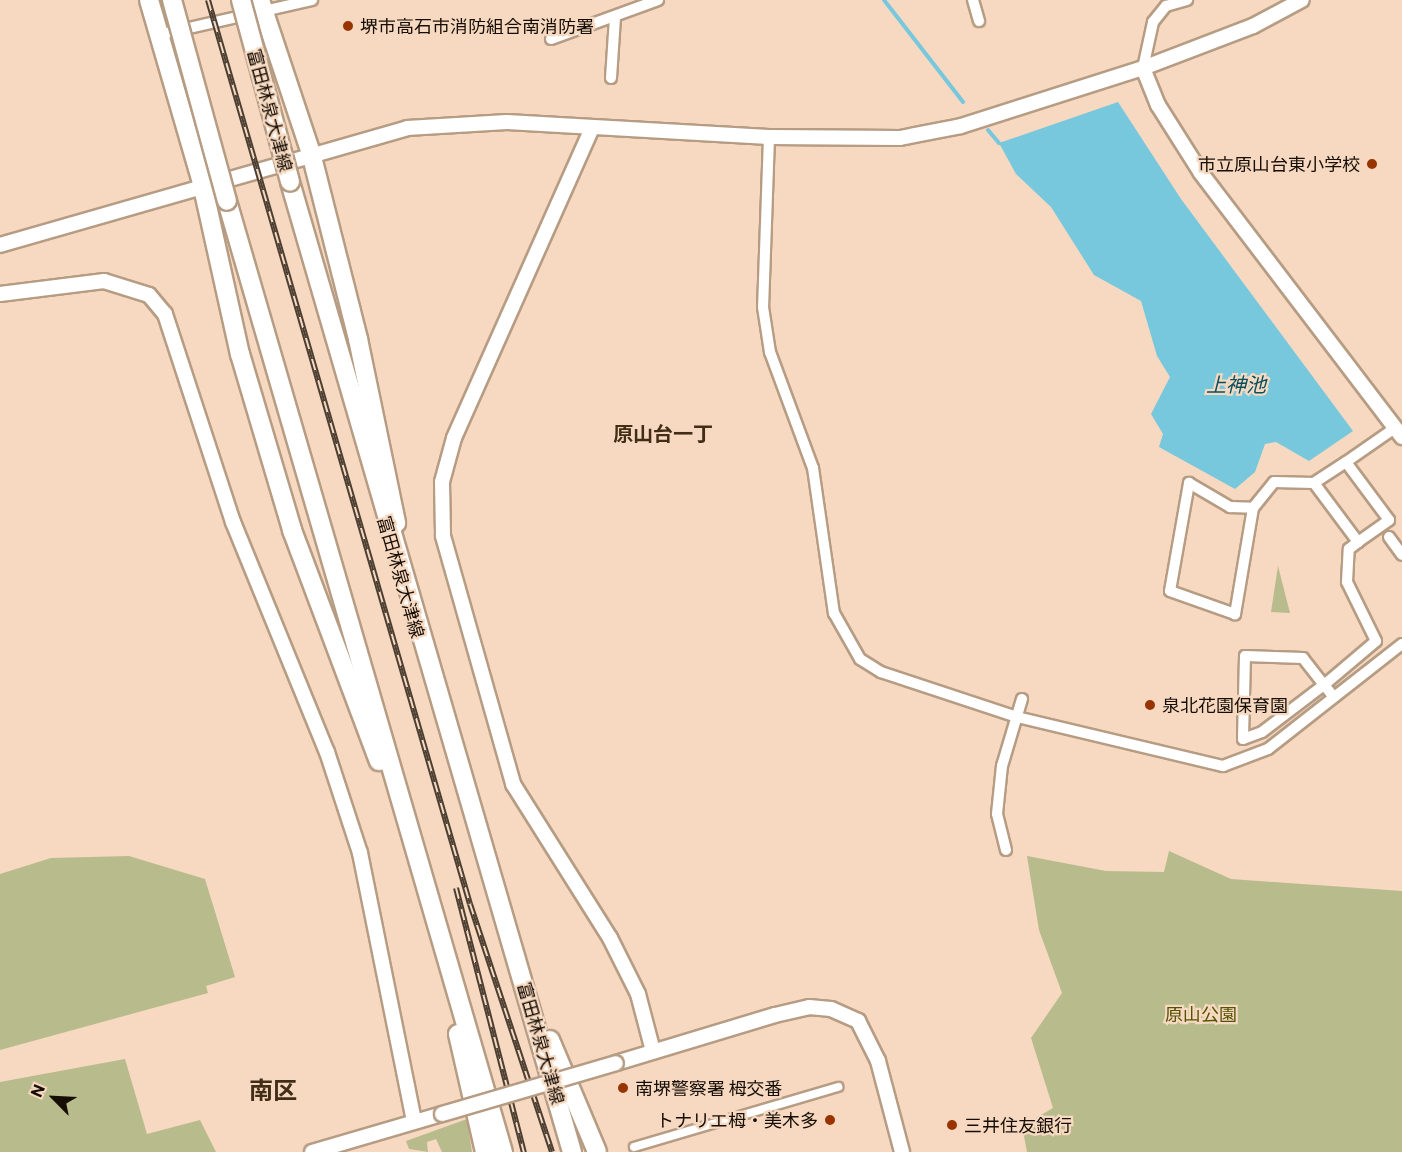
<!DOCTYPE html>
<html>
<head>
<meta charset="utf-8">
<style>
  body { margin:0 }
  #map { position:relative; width:1402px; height:1152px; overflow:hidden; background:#f6d9c0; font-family:Commissioner,"Noto Sans JP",sans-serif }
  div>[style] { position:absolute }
  .green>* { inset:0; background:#b8bb8b }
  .water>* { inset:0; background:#77c7dd }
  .stream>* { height:4px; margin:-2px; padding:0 2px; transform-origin:2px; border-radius:2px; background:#77c7dd }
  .roads { filter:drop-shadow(2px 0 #b69c83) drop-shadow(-2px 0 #b69c83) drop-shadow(0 2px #b69c83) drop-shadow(0 -2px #b69c83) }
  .pedestrian>* { height:8px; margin:-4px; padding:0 4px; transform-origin:4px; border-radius:4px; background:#fff }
  .minor>* { height:10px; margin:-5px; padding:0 5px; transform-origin:5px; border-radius:5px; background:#fff }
  .tertiary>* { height:14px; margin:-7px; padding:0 7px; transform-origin:7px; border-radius:7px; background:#fff }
  .primary>* { height:18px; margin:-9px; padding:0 9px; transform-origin:9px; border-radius:9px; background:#fff }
  .rail>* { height:6px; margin-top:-3px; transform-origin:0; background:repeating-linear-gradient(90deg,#f6d9c0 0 11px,#4c3f32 0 22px); box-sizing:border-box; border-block:2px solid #4c3f32 }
  .bridges { filter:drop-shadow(2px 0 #b69c83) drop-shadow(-2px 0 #b69c83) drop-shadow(0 2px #b69c83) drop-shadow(0 -2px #b69c83) }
  .tertiary-bridge>* { height:14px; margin:-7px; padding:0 7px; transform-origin:7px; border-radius:7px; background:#fff }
  .primary-bridge>* { height:18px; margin:-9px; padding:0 9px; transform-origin:9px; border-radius:9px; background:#fff }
  .dots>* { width:16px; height:16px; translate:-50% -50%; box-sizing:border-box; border:3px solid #f6d9c0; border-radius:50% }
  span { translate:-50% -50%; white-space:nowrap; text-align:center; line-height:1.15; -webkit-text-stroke:4.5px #f6d9c0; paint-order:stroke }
  .poi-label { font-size:18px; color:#160d05 }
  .left { translate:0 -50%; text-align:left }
  .right { translate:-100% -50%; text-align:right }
  .street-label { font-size:18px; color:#160d05 }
  .park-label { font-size:18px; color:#525304 }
  .water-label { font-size:20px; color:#054f5e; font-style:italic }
  .neighbourhood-label { font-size:20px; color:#422d17; font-weight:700 }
  .district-label { font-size:24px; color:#422d17; font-weight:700 }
  .north { position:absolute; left:24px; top:1068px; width:60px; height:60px; -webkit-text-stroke:4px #f6d9c0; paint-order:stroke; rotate:294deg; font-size:16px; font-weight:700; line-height:24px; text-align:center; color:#160d05 }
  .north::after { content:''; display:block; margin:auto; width:21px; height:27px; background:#160d05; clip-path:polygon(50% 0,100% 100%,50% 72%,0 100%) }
</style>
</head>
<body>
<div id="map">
  <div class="green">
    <div style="clip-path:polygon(1278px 566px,1290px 613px,1271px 612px)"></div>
    <div style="clip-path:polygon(1169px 851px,1231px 879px,1402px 891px,1402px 1152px,1027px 1152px,1022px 1126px,1053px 1108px,1031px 1038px,1062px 993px,1039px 930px,1027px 856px,1106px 871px,1164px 872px)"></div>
    <div style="clip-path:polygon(129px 856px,205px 879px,235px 977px,206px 986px,208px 993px,0 1050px,0 874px,51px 858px)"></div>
    <div style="clip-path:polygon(125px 1059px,147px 1134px,200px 1120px,216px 1152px,0 1152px,0 1082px)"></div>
    <div style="clip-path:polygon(467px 1119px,472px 1152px,442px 1152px,436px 1139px,427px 1142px,428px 1152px,409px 1149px,406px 1141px)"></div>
  </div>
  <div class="water">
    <div style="clip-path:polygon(1118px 102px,1181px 199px,1353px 431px,1309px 461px,1276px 442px,1265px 444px,1255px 472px,1235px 489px,1159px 447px,1163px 434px,1151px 414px,1170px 377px,1157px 356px,1141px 301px,1094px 275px,1051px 207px,1016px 174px,999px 143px)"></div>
  </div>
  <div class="stream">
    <div style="left:884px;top:0;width:129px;rotate:52.2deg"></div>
    <div style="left:988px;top:130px;width:17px;rotate:50deg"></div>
  </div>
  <div class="roads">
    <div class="pedestrian">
      <div style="left:634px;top:1147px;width:213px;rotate:-16.4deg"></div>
    </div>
    <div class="minor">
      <div style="left:973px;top:0;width:22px;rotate:74deg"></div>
      <div style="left:158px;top:35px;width:158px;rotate:-12.8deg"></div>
      <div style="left:551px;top:39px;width:114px;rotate:-20deg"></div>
      <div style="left:1143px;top:68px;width:47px;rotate:-77.7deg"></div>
      <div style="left:1153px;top:22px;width:21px;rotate:-51deg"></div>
      <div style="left:1166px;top:6px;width:22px;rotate:-16deg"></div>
      <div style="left:611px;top:78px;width:61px;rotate:-86.2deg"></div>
      <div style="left:769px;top:137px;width:170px;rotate:92deg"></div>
      <div style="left:763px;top:307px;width:46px;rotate:81.2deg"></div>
      <div style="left:770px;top:352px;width:124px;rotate:69.7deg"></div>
      <div style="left:813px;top:468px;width:147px;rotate:81.8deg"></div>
      <div style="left:834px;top:613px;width:53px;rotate:60.5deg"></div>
      <div style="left:860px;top:659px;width:25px;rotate:32deg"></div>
      <div style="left:881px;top:672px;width:143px;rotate:18.3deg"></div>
      <div style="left:1017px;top:717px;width:212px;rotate:13.4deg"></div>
      <div style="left:1223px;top:766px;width:48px;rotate:-20.7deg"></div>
      <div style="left:1268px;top:749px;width:170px;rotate:-38.1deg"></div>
      <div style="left:1346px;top:462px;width:60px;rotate:-34.8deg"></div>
      <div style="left:1189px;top:483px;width:48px;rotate:30.3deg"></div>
      <div style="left:1230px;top:507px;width:23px;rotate:2deg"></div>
      <div style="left:1253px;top:508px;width:108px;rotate:99.6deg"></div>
      <div style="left:1235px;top:614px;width:69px;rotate:-160.5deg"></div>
      <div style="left:1170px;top:591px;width:110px;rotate:-80deg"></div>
      <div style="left:1253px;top:508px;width:33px;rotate:-51deg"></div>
      <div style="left:1274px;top:482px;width:40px;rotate:1.4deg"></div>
      <div style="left:1389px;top:537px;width:22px;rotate:54deg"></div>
      <div style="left:1333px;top:696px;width:14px;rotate:-129deg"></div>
      <div style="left:1324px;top:685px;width:34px;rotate:-128deg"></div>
      <div style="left:1303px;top:658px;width:58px;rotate:-178deg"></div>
      <div style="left:1245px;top:656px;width:83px;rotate:91.4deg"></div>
      <div style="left:1243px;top:739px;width:20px;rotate:-20deg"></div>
      <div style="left:1262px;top:732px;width:78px;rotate:-37.2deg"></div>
      <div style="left:1324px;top:685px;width:68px;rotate:-40.2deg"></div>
      <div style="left:1376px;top:641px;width:66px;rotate:-116.2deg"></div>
      <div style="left:1347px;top:582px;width:33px;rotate:-87deg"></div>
      <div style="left:1349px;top:549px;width:11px;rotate:-38deg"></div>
      <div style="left:1358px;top:542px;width:38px;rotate:-35deg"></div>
      <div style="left:1389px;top:520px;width:72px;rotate:-126.6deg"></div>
      <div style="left:1346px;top:462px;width:38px;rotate:147deg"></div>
      <div style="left:1314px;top:483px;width:74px;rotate:53.3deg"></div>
      <div style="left:1006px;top:850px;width:37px;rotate:-104deg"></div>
      <div style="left:997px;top:814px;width:48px;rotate:-84.1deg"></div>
      <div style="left:1002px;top:766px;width:70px;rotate:-73.4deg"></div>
    </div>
    <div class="tertiary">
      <div style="left:1143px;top:68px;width:40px;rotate:68deg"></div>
      <div style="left:1158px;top:105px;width:80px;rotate:57.7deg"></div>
      <div style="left:1201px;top:173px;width:332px;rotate:52.7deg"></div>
      <div style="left:592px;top:128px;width:339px;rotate:114deg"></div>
      <div style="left:454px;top:438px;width:46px;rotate:105.3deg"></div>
      <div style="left:442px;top:482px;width:54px;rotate:88.9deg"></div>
      <div style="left:443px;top:536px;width:258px;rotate:74.2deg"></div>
      <div style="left:513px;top:784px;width:182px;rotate:57.8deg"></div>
      <div style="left:610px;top:938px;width:63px;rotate:63.4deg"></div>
      <div style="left:638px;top:994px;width:59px;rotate:75.3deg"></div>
      <div style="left:0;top:245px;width:423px;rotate:-16deg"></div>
      <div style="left:407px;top:128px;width:100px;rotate:-3.4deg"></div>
      <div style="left:507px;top:122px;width:262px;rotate:3.3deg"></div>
      <div style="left:769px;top:137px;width:131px;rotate:0.4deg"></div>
      <div style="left:900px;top:138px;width:62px;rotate:-11.1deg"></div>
      <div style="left:961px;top:126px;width:191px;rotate:-17.7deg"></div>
      <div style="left:1143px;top:68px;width:118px;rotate:-20.9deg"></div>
      <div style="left:1253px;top:26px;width:55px;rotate:-28deg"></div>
      <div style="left:0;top:294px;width:105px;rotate:-7.1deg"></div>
      <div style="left:104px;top:281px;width:47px;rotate:17.3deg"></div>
      <div style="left:149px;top:295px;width:25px;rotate:50deg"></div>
      <div style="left:165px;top:314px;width:219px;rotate:71.9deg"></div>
      <div style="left:233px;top:522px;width:248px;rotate:67.8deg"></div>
      <div style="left:327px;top:752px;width:106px;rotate:71.9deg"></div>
      <div style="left:360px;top:853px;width:272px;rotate:78.6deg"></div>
      <div style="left:616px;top:1063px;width:166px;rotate:-16.8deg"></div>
      <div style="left:775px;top:1015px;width:35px;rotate:-13deg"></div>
      <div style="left:809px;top:1007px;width:22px;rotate:5deg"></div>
      <div style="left:831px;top:1009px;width:30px;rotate:24deg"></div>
      <div style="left:858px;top:1021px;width:45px;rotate:63.4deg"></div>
      <div style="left:878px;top:1061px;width:94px;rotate:75.2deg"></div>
      <div style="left:312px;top:1152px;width:135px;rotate:-16.3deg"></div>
    </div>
    <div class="primary">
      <div style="left:149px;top:0;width:191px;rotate:73.8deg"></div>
      <div style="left:202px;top:183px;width:175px;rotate:77.5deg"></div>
      <div style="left:240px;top:354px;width:184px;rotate:73.5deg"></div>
      <div style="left:292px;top:530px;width:247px;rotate:69.4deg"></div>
      <div style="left:260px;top:0;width:161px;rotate:71.6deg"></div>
      <div style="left:311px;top:153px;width:192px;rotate:75.8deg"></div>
      <div style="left:358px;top:339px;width:188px;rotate:78.3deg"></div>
      <div style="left:290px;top:182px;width:1010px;rotate:73.79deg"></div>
      <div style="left:227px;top:201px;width:990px;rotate:73.82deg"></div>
      <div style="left:458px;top:1034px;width:121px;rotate:77.1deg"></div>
      <div style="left:550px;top:1040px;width:121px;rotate:67.2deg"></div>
    </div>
  </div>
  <div class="rail">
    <div style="left:208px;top:0;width:941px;rotate:73.84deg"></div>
    <div style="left:470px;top:904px;width:261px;rotate:71.7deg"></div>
    <div style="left:456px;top:888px;width:273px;rotate:75.6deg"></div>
  </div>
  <div class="bridges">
    <div class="tertiary-bridge">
      <div style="left:442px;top:1114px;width:181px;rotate:-16.3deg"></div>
    </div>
    <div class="primary-bridge">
      <div style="left:172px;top:0;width:208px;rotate:74.7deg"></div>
      <div style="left:241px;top:0;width:188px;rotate:74.9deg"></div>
    </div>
  </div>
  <div class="dots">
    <div style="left:348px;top:26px;background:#983402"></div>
    <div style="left:1372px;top:164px;background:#983402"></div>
    <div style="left:1150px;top:705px;background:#983402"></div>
    <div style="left:623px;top:1088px;background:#983402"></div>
    <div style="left:830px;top:1120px;background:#983402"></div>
    <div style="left:952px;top:1125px;background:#983402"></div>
  </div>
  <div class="poi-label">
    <span class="left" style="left:360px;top:26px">堺市高石市消防組合南消防署</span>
    <span class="right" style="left:1360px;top:164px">市立原山台東小学校</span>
    <span class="left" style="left:1162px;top:705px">泉北花園保育園</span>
    <span class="left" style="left:635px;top:1088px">南堺警察署 栂交番</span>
    <span class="right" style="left:818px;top:1120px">トナリエ栂・美木多</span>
    <span class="left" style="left:964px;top:1125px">三井住友銀行</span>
  </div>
  <div class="street-label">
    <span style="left:270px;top:110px;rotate:75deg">富田林泉大津線</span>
    <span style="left:401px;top:577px;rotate:74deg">富田林泉大津線</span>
    <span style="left:541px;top:1043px;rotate:74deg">富田林泉大津線</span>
  </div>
  <div class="park-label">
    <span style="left:1201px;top:1014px">原山公園</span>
  </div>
  <div class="water-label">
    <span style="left:1236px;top:384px">上神池</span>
  </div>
  <div class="neighbourhood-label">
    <span style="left:663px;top:433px">原山台一丁</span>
  </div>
  <div class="district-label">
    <span style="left:273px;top:1090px">南区</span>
  </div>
  <div class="north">N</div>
</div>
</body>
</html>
